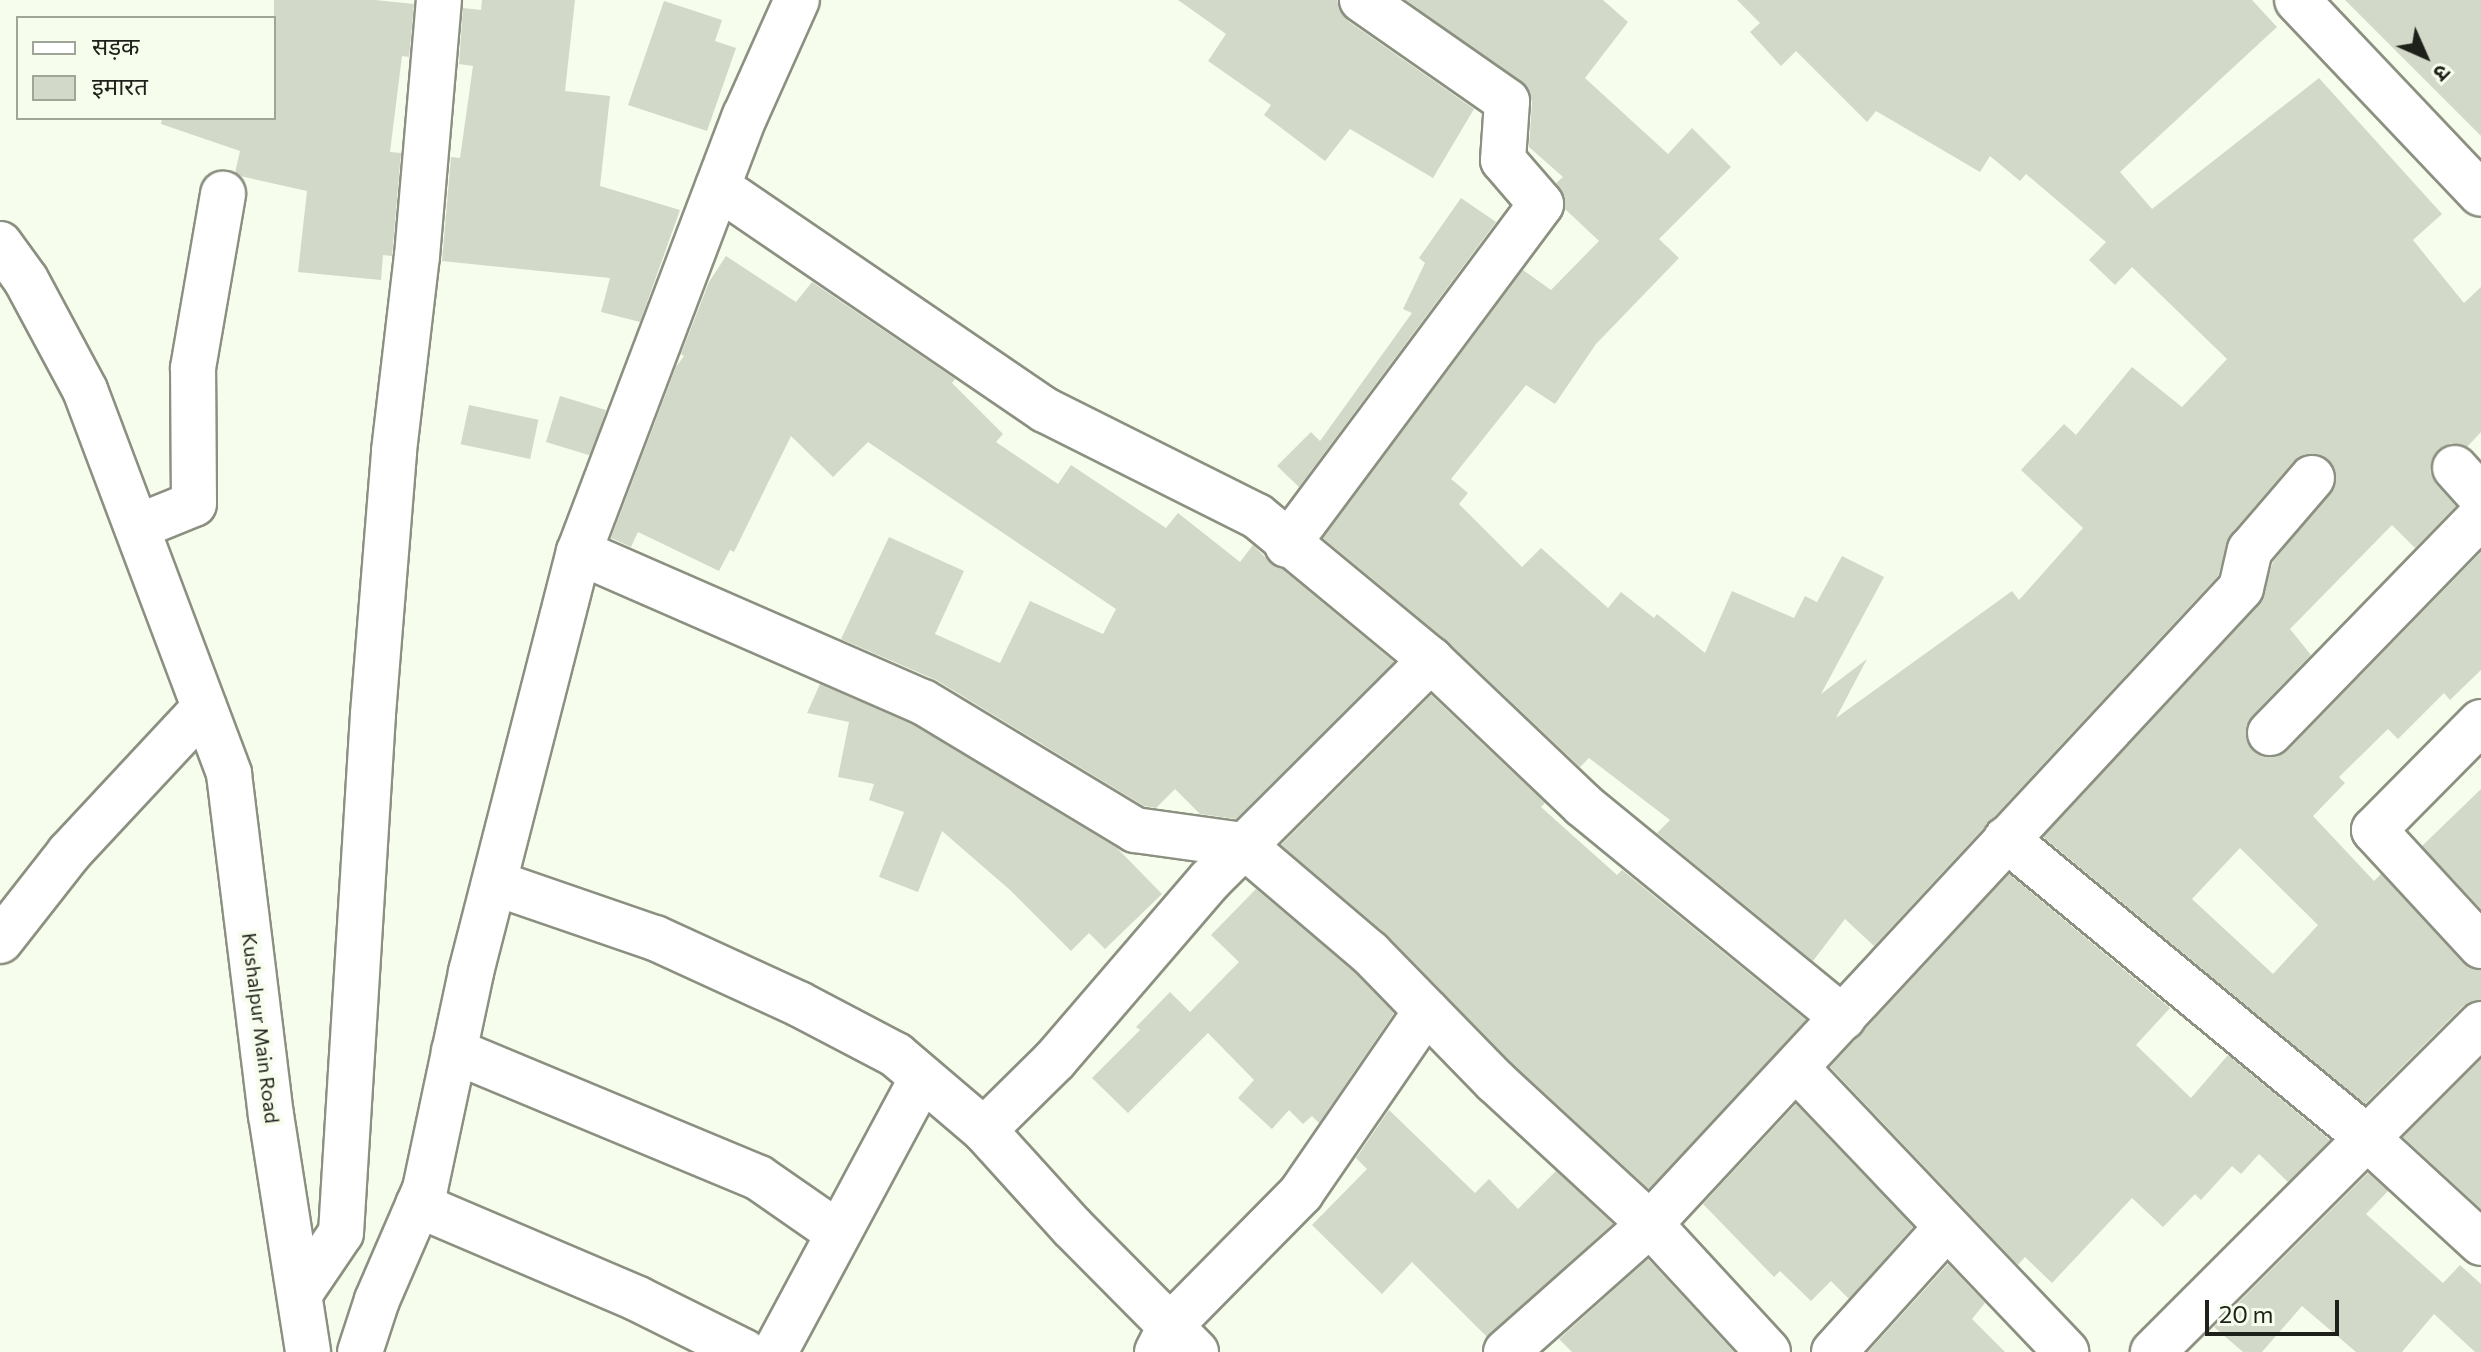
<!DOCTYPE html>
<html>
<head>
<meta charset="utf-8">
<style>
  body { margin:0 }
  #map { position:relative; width:2481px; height:1352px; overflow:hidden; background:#f7fdec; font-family:Commissioner,"Noto Sans Devanagari",sans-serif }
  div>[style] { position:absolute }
  .building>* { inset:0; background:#d3d9c9; transform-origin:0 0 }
  .roads { filter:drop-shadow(2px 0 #8b9081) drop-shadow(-2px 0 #8b9081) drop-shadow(0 2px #8b9081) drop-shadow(0 -2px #8b9081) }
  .minor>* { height:44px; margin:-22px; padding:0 22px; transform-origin:22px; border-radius:22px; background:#fff }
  span { translate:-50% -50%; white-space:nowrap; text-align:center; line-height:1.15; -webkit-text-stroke:8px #f7fdec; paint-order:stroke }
  .street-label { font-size:20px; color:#1e201a }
  .legend { position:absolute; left:16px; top:16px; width:260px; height:104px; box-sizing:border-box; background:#f7fdec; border:2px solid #a0a598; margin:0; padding:10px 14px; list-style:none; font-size:24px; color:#1e201a }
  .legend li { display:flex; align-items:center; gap:16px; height:40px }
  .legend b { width:40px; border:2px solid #a0a598 }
  .north { position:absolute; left:2385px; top:16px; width:80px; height:80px; -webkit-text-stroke:6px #f7fdec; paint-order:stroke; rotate:135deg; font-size:22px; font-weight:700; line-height:32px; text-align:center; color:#1e201a }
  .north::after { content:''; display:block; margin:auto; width:28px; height:36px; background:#1e201a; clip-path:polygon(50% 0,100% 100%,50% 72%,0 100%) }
  .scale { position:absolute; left:2205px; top:1300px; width:134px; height:36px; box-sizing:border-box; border:4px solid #1e201a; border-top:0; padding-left:10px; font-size:24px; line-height:28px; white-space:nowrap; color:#1e201a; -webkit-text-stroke:6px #f7fdec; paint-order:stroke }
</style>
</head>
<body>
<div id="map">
  <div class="building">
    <div style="clip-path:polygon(274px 0,375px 0,414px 4px,409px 57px,402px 56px,390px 152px,401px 153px,392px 256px,383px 255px,381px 280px,298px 272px,307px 191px,240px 176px,235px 173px,240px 151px,161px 124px,162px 118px,274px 118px)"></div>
    <div style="clip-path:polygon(482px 0,575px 0,565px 91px,610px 96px,600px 186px,680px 210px,640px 322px,601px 312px,610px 278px,442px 261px,451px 157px,460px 158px,473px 66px,459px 64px,463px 8px,481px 10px)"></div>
    <div style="clip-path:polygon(1178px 0,1337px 0,1340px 11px,1348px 21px,1474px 109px,1433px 178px,1350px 129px,1325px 161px,1264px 115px,1271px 105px,1208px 61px,1226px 34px)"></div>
    <div style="clip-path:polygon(evenodd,1406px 0,1603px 0,1628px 22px,1585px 78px,1668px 154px,1692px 128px,1731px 167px,1659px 239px,1679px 258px,1596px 344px,1555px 404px,1526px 385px,1451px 479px,1468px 493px,1459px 504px,1522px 567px,1541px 548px,1608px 608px,1621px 592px,1654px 618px,1657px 614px,1705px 653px,1732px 591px,1794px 618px,1805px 596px,1817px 602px,1842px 556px,1884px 577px,1821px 694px,1867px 659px,1836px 718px,2012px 591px,2019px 600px,2083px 528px,2021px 470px,2064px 424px,2076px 435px,2132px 367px,2182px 407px,2227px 359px,2132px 267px,2115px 285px,2089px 260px,2106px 242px,2026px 174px,2020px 181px,1990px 156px,1980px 172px,1876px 111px,1867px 122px,1796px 51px,1781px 66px,1750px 32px,1760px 23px,1737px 0,2252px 0,2277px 27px,2120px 172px,2152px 209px,2319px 78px,2442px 214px,2413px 240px,2464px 303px,2481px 287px,2481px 432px,2467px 447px,2451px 443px,2439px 449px,2432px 460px,2430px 472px,2436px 484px,2456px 506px,2415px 548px,2392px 525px,2290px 629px,2311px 655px,2252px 716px,2246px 726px,2246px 739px,2252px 750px,2263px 757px,2276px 757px,2287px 751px,2481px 552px,2481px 670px,2450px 700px,2444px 693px,2398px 739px,2388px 729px,2339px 777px,2345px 783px,2313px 816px,2374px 881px,2381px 874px,2463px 963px,2481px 970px,2481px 1000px,2463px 1006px,2365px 1104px,2043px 837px,2259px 605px,2273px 562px,2336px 483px,2335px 469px,2328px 459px,2317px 454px,2305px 454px,2293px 462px,2231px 534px,2218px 576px,1874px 946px,1845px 919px,1813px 961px,1657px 833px,1670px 820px,1589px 758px,1580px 767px,1447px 641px,1323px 538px,1523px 270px,1551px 290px,1599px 241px,1565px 209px,1565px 197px,1556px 183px,1563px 177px,1529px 147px,1532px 103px,1529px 90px,1406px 0,2240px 848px,2318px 925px,2273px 974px,2192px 899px,2240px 848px)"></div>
    <div style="clip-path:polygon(2345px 0,2481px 0,2481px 136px)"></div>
    <div style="clip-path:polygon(664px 1px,722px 20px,715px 41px,736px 48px,707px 131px,628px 105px)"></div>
    <div style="clip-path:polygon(1461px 198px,1496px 222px,1299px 487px,1277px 466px,1311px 432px,1320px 441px,1412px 313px,1403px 309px,1425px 263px,1419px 258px)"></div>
    <div style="clip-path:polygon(726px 256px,796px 302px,812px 282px,955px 379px,952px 383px,1003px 434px,996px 442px,1058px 484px,1071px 465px,1166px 528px,1178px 513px,1240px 562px,1253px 545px,1272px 564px,1282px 569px,1394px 662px,1236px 819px,1200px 814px,1175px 789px,1156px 808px,1144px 806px,936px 680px,841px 639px,889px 537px,964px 571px,935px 634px,1000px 663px,1030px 601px,1103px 634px,1116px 609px,868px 442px,833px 477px,791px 436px,734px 552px,730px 550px,719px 571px,638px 532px,631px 547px,611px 538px,676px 367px,684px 356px,681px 354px,709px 282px)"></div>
    <div style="left:560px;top:396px;width:48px;height:48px;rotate:17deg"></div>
    <div style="left:469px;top:405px;width:71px;height:40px;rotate:12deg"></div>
    <div style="clip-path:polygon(820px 684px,912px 724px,1117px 848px,1162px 894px,1105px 949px,1089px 933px,1071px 951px,1010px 890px,942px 831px,918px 892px,879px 877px,904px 812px,869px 800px,874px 784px,838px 777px,849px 722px,807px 713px)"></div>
    <div style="clip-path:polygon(1431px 695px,1545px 803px,1541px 807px,1617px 875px,1622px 870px,1806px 1020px,1649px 1189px,1512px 1063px,1386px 934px,1281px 845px)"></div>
    <div style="clip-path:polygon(2481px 789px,2481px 909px,2422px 846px)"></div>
    <div style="clip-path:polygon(2009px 874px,2170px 1008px,2136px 1045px,2191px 1098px,2228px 1055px,2330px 1140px,2288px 1182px,2259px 1154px,2241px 1174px,2232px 1166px,2201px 1200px,2195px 1194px,2163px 1227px,2132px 1198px,2052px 1283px,2025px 1257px,2018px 1265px,1830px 1067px)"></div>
    <div style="clip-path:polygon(1256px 889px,1353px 971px,1394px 1013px,1319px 1123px,1312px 1116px,1303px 1124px,1289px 1110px,1272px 1129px,1238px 1098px,1254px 1080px,1208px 1033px,1128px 1113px,1092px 1078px,1140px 1030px,1136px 1027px,1170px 992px,1190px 1012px,1239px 962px,1211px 935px)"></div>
    <div style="clip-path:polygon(2481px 1059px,2481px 1209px,2403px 1137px)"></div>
    <div style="clip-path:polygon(1796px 1104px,1913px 1227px,1849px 1299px,1831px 1281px,1811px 1301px,1780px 1271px,1774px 1277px,1703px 1204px)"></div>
    <div style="clip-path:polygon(1389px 1110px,1475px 1193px,1489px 1179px,1518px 1209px,1556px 1171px,1613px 1224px,1487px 1337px,1412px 1262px,1382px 1294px,1312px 1225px,1367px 1169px,1356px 1158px)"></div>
    <div style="clip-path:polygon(2368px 1173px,2388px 1191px,2366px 1214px,2443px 1283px,2460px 1265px,2481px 1284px,2481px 1352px,2475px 1352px,2434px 1314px,2402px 1352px,2356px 1352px,2302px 1306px,2262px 1352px,2243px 1352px,2214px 1327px)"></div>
    <div style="clip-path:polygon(1648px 1259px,1734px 1352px,1572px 1352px,1559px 1339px)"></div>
    <div style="clip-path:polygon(1948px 1264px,1985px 1303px,1972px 1319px,2005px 1352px,1868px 1352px)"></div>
  </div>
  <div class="roads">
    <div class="minor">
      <div style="left:2297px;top:0;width:267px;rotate:46.5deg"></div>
      <div style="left:718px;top:187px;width:396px;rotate:34.3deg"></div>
      <div style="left:1045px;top:410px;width:237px;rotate:26.6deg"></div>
      <div style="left:1257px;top:516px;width:226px;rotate:39.6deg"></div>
      <div style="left:1431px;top:660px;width:210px;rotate:43.6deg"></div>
      <div style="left:1583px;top:805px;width:336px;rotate:39.3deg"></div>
      <div style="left:0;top:244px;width:44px;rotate:54.2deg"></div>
      <div style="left:26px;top:280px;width:125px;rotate:61.8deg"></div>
      <div style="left:85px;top:390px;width:410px;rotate:69.4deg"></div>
      <div style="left:229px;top:774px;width:344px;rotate:83deg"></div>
      <div style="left:271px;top:1115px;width:240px;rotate:81.1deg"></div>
      <div style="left:2455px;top:468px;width:39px;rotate:48deg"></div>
      <div style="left:137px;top:527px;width:61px;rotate:-22deg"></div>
      <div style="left:194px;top:504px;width:136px;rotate:-90.4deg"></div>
      <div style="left:193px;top:368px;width:177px;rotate:-80.2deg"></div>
      <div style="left:1287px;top:545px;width:425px;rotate:-53.3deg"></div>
      <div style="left:1541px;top:204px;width:58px;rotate:-130.8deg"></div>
      <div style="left:1503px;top:160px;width:59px;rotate:-86.1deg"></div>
      <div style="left:1507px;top:101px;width:177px;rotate:-145.1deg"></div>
      <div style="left:579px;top:552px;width:375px;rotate:23.6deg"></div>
      <div style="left:923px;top:702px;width:248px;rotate:31.1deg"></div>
      <div style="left:1135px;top:830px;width:109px;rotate:7.9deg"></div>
      <div style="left:1243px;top:845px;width:167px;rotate:40.4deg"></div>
      <div style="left:1370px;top:953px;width:179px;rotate:45.7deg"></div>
      <div style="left:1495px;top:1081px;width:211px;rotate:42.7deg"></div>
      <div style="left:1650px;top:1224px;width:174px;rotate:47.3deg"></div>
      <div style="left:2481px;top:722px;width:152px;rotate:134.7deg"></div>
      <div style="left:2374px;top:830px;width:158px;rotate:47.3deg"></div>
      <div style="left:2270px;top:733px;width:303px;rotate:-45.8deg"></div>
      <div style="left:2006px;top:839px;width:469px;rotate:39.6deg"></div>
      <div style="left:2367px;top:1138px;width:303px;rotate:135deg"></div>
      <div style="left:495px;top:883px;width:169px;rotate:19deg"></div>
      <div style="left:655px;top:938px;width:158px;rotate:24.6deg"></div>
      <div style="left:799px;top:1004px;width:110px;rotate:27.7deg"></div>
      <div style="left:896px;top:1055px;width:116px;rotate:40.4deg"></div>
      <div style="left:984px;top:1130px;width:131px;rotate:47.8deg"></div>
      <div style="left:1072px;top:1227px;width:176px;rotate:45.2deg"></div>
      <div style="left:0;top:941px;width:112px;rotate:-51.9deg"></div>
      <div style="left:69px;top:853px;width:198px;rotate:-47deg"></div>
      <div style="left:2481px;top:1024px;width:161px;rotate:135deg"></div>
      <div style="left:2367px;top:1138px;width:155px;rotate:42.6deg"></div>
      <div style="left:454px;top:1051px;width:330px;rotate:22.6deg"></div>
      <div style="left:759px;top:1178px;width:96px;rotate:34.8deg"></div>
      <div style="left:1796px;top:1068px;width:392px;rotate:46.4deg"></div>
      <div style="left:984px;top:1130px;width:100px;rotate:-44.6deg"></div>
      <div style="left:1055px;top:1060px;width:238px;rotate:-49.3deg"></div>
      <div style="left:1210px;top:880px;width:312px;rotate:-44.9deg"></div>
      <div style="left:418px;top:1205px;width:239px;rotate:23.1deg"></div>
      <div style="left:638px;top:1299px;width:119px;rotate:26.4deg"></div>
      <div style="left:301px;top:1292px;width:71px;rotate:-55.9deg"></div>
      <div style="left:341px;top:1233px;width:520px;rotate:-86.47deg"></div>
      <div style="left:373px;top:714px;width:264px;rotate:-85.4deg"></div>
      <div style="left:394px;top:451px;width:196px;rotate:-83.3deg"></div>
      <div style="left:417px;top:256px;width:257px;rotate:-85.1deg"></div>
      <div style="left:360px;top:1352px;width:55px;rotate:-71.9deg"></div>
      <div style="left:377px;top:1300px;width:121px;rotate:-66.6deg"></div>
      <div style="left:425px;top:1189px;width:222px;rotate:-78deg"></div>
      <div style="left:471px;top:972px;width:434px;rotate:-75.6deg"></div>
      <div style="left:579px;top:552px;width:467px;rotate:-69.2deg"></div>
      <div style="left:745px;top:116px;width:127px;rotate:-65.9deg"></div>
      <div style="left:775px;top:1352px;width:311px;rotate:-61.8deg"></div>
      <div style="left:1157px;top:1352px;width:29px;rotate:-63deg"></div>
      <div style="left:1170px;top:1326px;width:187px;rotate:-45.4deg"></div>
      <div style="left:1301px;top:1193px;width:221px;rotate:-55.5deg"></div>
      <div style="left:1506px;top:1352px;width:193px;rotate:-41.6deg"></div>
      <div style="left:1650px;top:1224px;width:868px;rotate:-47.1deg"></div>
      <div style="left:2241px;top:588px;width:39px;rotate:-77deg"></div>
      <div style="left:2250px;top:550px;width:95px;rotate:-49.3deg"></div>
      <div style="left:1834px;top:1352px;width:167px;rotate:-47.9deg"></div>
    </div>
  </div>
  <div class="street-label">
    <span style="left:261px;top:1028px;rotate:83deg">Kushalpur Main Road</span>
  </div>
  <ul class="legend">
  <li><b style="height:10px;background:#fff"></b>सड़क</li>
  <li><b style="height:22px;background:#d3d9c9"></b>इमारत</li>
  </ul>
  <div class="north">उ</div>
  <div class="scale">20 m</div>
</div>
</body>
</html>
